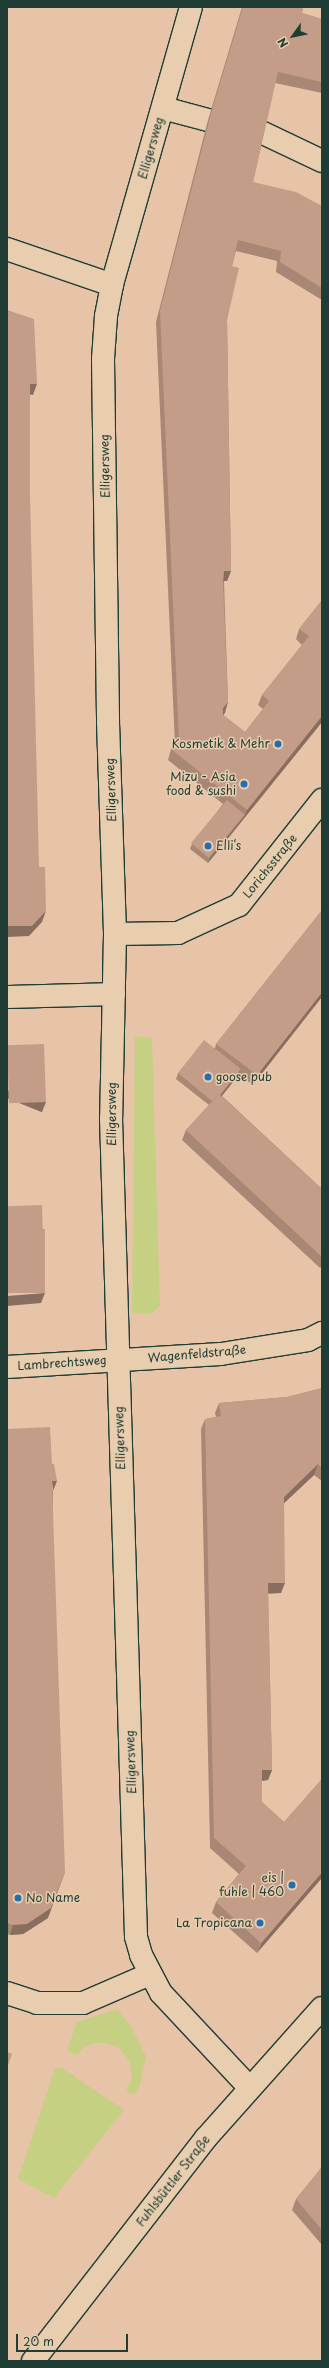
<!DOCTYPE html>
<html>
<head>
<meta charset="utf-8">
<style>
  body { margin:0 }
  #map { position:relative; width:329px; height:2368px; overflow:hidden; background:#e7c4a8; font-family:"Playpen Sans",sans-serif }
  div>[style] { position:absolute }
  .green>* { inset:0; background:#c5d083 }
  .roads { filter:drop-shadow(1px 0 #1f3d34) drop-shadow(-1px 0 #1f3d34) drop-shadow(0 1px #1f3d34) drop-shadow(0 -1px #1f3d34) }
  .minor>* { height:22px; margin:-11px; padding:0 11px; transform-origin:11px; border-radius:11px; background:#e8cdaf }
  .major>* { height:22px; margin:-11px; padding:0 11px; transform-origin:11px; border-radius:11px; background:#e8cdaf }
  .wall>* { inset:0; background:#a98775 }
  .shaded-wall>* { inset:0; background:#896e5f; transform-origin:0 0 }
  .building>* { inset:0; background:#c49d88; transform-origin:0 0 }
  .dots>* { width:11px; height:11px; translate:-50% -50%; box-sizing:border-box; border:2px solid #e8cdaf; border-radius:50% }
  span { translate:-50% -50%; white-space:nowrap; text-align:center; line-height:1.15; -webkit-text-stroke:3px #e8cdaf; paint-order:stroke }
  .street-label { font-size:12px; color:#1f3d34 }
  .poi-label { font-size:12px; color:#1f3d34 }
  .right { translate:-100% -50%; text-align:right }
  .left { translate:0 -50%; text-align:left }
  .frame { position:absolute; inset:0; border:8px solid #1f3d34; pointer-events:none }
  .north { position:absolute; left:273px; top:16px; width:40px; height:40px; -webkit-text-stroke:3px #e8cdaf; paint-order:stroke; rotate:237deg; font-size:11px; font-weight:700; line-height:16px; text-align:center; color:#1f3d34 }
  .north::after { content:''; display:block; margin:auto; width:14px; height:18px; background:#1f3d34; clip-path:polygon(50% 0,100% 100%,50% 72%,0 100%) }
  .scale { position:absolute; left:16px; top:2334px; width:112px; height:18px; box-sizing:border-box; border:2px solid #1f3d34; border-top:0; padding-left:5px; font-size:12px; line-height:14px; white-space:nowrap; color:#1f3d34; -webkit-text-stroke:3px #e8cdaf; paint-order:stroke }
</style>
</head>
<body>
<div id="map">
  <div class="green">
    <div style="clip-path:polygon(135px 1036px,152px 1038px,160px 1305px,152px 1314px,132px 1313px)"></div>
    <div style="clip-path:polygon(117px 2009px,130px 2024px,146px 2056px,140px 2086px,133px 2095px,126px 2092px,132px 2077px,130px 2062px,119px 2048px,107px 2043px,97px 2043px,85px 2046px,76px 2055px,67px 2050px,77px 2022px)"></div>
    <div style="clip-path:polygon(55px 2068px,62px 2068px,124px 2110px,54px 2198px,18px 2179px)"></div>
  </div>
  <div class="roads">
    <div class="minor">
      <div style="left:191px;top:7px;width:289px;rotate:105.9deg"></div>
      <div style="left:112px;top:285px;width:32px;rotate:101deg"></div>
      <div style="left:106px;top:316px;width:43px;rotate:94deg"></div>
      <div style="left:103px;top:359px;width:363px;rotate:89.2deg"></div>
      <div style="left:108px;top:722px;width:212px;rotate:88.1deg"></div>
      <div style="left:115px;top:934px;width:184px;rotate:91.2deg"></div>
      <div style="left:111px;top:1118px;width:819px;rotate:88.25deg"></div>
      <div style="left:136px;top:1937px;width:19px;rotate:74deg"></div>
      <div style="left:141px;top:1955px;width:43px;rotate:62.2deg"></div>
      <div style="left:161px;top:1993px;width:129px;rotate:46.9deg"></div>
      <div style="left:163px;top:108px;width:47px;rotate:14.9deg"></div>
      <div style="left:263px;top:133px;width:65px;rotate:25.4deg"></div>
      <div style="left:7px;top:249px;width:111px;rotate:18.9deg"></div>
      <div style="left:115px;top:934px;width:63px;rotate:-0.9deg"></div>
      <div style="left:178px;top:933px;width:67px;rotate:-24.7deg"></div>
      <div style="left:239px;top:905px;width:134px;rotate:-51.7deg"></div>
      <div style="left:7px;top:997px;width:107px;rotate:-1.6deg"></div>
      <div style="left:7px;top:1367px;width:214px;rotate:-3.5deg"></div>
      <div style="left:221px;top:1354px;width:88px;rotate:-9.1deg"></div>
      <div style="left:308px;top:1340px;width:16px;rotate:-27deg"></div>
      <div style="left:7px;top:1993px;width:32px;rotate:18deg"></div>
      <div style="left:37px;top:2003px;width:46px"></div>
      <div style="left:83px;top:2003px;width:73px;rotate:-23.4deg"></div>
    </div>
    <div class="major">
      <div style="left:33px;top:2361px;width:282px;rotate:-52.2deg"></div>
      <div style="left:206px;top:2138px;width:174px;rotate:-48.3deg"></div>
    </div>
  </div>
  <div class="wall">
    <div style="clip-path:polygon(242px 7px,303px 7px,302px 13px,322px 19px,322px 93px,275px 83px,253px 182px,322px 206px,322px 300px,276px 272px,277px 261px,236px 251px,232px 266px,227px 320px,231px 571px,227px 581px,224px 581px,228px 702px,223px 715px,245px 732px,263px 709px,258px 705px,262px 695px,302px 645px,296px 639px,299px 629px,322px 600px,322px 722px,208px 863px,190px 849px,192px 844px,223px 804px,168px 760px,171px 749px,175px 745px,156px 322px,208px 120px)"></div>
    <div style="clip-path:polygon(322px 910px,253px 1085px,239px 1075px,222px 1096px,322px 1189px,322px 1266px,320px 1268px,182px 1140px,186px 1130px,209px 1105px,176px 1079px,178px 1073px,215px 1048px,216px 1044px)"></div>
    <div style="clip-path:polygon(322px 1388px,322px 1481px,314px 1475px,284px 1503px,281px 1593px,268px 1593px,272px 1770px,268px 1780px,262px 1781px,262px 1802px,284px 1822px,322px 1779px,257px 1953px,212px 1913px,216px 1902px,239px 1874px,210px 1848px,201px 1429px,205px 1419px,216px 1417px,215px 1413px,219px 1403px,287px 1397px)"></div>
    <div style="clip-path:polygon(7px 1429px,53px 1491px,48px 1918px,23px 1934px,10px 1935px,7px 1934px)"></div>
    <div style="clip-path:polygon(322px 2167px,322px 2245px,292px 2210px,296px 2199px)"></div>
  </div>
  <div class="shaded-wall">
    <div style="clip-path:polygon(30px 384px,37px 384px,33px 395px,26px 394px)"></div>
    <div style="clip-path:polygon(224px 571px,231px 571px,227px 581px,221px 581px)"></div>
    <div style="clip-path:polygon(228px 702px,225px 713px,220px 719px,223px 708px)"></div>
    <div style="clip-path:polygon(322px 716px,322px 722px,208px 863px,210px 858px,245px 815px,247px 810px)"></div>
    <div style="clip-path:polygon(46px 911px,42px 922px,29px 936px,7px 937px,7px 926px)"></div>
    <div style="clip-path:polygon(322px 992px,322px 997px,253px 1085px,257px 1075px)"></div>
    <div style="clip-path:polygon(241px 1069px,239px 1074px,212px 1108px,214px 1103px)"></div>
    <div style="left:46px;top:1102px;width:11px;height:39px;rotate:112deg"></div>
    <div style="clip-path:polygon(45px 1293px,41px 1303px,7px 1306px,7px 1296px)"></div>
    <div style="clip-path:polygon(318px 1464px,314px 1475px,280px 1507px,284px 1497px)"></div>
    <div style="clip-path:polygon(52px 1481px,57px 1481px,53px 1491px)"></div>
    <div style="clip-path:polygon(268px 1583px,285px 1583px,281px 1593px,264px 1594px)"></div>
    <div style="clip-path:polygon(262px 1770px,272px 1770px,268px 1780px,259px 1781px)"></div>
    <div style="clip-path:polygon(65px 1872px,48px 1918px,23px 1934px,10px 1935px,13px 1925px)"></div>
    <div style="clip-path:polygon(322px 1872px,322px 1878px,257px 1953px,261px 1943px)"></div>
  </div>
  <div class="building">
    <div style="clip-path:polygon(243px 7px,303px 7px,302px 13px,322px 19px,322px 82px,278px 72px,253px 182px,296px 192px,322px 206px,322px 288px,280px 262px,281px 251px,238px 240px,232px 266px,239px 268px,227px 320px,231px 571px,224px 571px,223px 583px,228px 702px,223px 708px,223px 715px,245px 732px,269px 701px,262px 695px,309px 636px,299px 629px,322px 600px,322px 716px,247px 810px,171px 749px,179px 740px,160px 311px,212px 110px)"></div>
    <div style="clip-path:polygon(7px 310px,34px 319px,37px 384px,30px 384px,30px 495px,39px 867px,45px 867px,46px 911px,32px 926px,7px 926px)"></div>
    <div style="left:227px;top:800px;width:23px;height:56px;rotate:40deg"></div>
    <div style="clip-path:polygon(322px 910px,322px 992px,257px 1075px,216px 1044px)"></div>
    <div style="clip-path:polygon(204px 1040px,241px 1069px,220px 1095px,219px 1094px,212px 1101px,178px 1073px)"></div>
    <div style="left:44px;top:1044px;width:58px;height:37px;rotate:88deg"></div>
    <div style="clip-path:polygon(219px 1094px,322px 1189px,322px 1257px,186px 1130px)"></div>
    <div style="left:42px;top:1205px;width:24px;height:35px;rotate:88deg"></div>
    <div style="left:45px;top:1229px;width:64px;height:38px;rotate:90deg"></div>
    <div style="clip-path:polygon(322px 1388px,322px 1468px,318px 1464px,284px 1497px,285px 1583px,268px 1583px,272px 1770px,262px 1770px,262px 1802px,284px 1822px,322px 1779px,322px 1872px,261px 1943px,216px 1902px,246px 1866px,214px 1838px,205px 1419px,221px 1416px,219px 1403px,287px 1397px)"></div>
    <div style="clip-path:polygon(50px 1427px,52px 1464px,54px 1464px,57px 1481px,52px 1481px,65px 1872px,51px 1908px,27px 1924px,13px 1925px,7px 1923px,7px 1429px)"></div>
    <div style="clip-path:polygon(7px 2052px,12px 2054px,7px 2068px)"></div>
    <div style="clip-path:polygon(322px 2167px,322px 2230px,296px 2199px)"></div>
  </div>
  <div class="dots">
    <div style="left:278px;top:744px;background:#1f6fb2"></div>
    <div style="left:244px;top:784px;background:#1f6fb2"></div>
    <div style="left:208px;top:846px;background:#1f6fb2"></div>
    <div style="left:208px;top:1077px;background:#1f6fb2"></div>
    <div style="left:292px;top:1885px;background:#1f6fb2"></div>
    <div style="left:18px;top:1898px;background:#1f6fb2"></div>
    <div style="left:260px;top:1923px;background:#1f6fb2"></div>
  </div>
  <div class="street-label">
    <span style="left:151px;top:148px;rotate:-74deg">Elligersweg</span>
    <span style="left:105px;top:466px;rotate:-91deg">Elligersweg</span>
    <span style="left:111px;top:790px;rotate:-92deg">Elligersweg</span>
    <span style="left:270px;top:866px;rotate:-51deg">Lorichsstraße</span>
    <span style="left:112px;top:1114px;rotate:-90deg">Elligersweg</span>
    <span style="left:197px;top:1354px;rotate:-5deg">Wagenfeldstraße</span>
    <span style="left:62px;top:1363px;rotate:-4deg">Lambrechtsweg</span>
    <span style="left:120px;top:1438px;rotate:-92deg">Elligersweg</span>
    <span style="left:131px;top:1762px;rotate:-92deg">Elligersweg</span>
    <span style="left:173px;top:2181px;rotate:-52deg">Fuhlsbüttler Straße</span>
  </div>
  <div class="poi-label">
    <span class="right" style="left:270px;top:744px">Kosmetik &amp; Mehr</span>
    <span class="right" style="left:236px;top:784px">Mizu - Asia<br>food &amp; sushi</span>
    <span class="left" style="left:216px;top:846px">Elli‘s</span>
    <span class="left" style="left:216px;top:1077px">goose pub</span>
    <span class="right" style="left:284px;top:1885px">eis |<br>fuhle | 460</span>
    <span class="left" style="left:26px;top:1898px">No Name</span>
    <span class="right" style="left:252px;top:1923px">La Tropicana</span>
  </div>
  <div class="frame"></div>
  <div class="north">N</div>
  <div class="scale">20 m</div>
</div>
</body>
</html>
